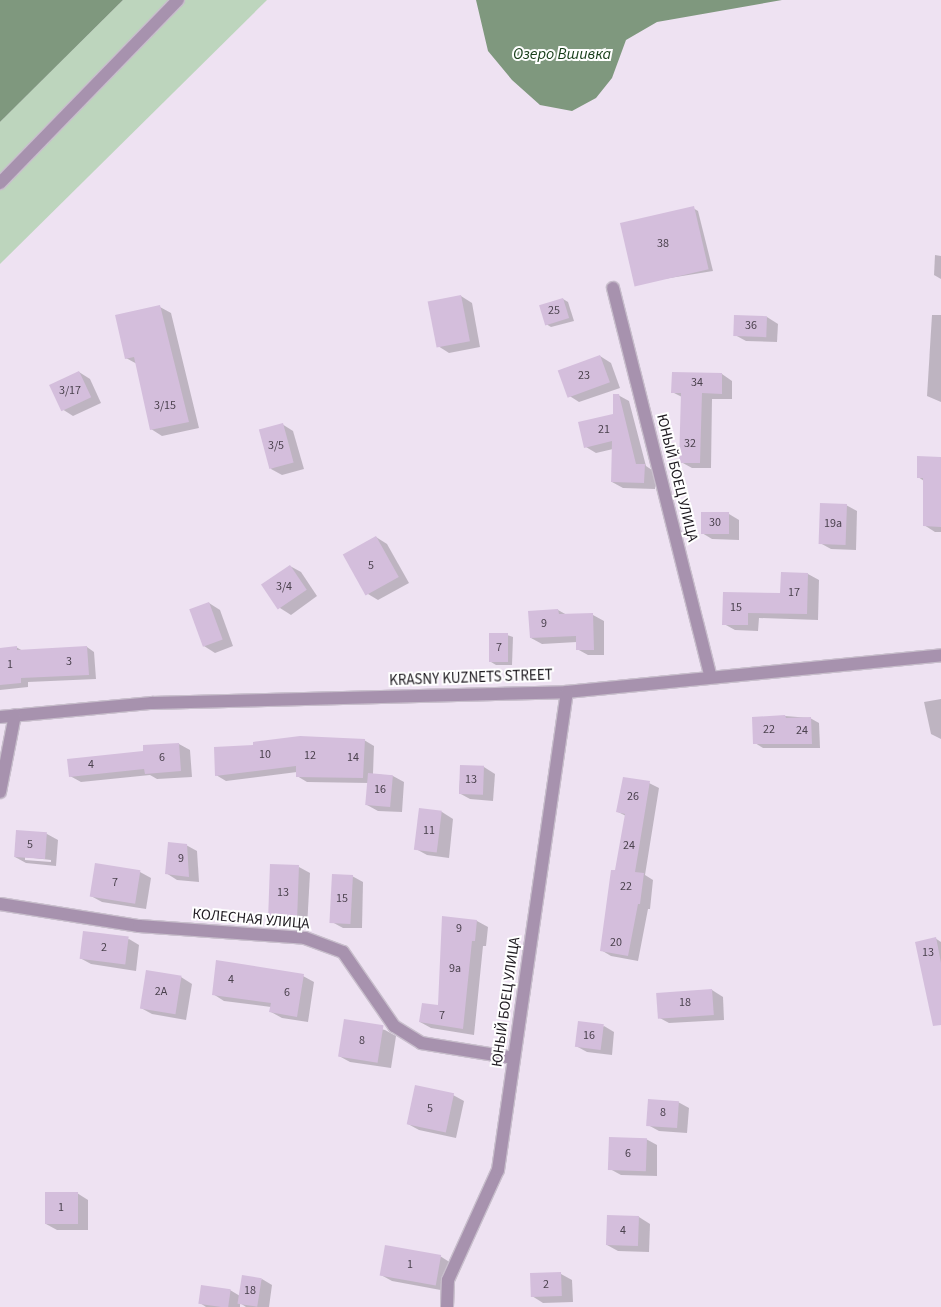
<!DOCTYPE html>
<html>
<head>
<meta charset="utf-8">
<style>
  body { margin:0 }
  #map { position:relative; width:941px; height:1307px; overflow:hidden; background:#eee2f2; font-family:"Source Sans 3",sans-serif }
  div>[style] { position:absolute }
  .green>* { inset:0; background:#bdd5bd }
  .water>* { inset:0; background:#7f987e }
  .shadow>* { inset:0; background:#0003 }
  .building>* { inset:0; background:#d4bedc; transform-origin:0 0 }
  .roads { filter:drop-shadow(1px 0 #c8becc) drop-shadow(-1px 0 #c8becc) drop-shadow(0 1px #c8becc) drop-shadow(0 -1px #c8becc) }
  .pedestrian>* { height:12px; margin:-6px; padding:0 6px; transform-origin:6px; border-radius:6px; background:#a792ae }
  .minor>* { height:12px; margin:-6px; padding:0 6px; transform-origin:6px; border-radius:6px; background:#a792ae }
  span { translate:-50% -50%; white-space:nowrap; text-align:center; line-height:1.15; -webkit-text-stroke:4px #fff; paint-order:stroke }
  .number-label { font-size:12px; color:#4b424e }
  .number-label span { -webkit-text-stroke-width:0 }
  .street-label { font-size:15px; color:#1d191f }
  .water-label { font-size:16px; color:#173e19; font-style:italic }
</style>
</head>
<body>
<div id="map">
  <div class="green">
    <div style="clip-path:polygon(123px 0,267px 0,0 264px,0 122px)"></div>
  </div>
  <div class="water">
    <div style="clip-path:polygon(0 0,123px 0,0 122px)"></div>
    <div style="clip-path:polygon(476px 0,782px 0,657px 22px,626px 40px,612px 78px,596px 98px,572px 111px,540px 105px,512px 80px,488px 51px)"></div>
  </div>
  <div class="shadow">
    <div style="clip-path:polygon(693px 208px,698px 211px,713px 271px,639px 283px,634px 280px)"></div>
    <div style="clip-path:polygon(935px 255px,941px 256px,941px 279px,934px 275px)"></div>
    <div style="clip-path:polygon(461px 296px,472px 303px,480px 347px,449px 353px,438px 346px)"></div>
    <div style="clip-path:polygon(563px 299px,568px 302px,574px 321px,551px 327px,546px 324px)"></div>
    <div style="clip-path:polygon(160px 307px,171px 313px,199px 428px,162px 436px,151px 429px,137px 364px,126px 358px)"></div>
    <div style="clip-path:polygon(932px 315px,941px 315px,941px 402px,927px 396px)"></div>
    <div style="clip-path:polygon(767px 317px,778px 324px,777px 342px,746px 341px,735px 335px)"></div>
    <div style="clip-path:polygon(600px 356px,611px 363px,620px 388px,579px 402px,568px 395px)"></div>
    <div style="clip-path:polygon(79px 372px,90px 379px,101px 403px,73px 416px,62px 409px)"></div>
    <div style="clip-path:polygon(722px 374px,732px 381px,732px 399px,712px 399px,711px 468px,692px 468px,681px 462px,682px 397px,672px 392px)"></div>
    <div style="clip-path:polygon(618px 395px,629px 401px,646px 466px,655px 472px,655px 489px,623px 488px,612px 482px,613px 449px,596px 453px,586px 447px,614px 415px)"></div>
    <div style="clip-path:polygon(282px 424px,293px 431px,304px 469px,282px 475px,271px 469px)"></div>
    <div style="clip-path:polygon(941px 458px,941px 532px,935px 532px,924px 525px,924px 481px,918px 477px)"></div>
    <div style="clip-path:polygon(846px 505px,857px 511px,856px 550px,831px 549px,820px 543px)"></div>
    <div style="clip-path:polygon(729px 514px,739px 520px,739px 540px,712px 539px,702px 533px)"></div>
    <div style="clip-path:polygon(376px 537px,387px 544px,409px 583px,378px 600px,368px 594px)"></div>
    <div style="clip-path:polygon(290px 566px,301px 572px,317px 596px,291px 615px,280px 608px,263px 585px)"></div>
    <div style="clip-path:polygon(808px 574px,819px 580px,818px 620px,759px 618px,758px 631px,735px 630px,724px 624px,782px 594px)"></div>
    <div style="clip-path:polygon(209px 603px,220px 610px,233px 646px,215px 653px,204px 646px)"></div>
    <div style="clip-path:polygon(558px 610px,567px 615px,593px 615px,604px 621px,604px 655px,588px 655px,577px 649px,577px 642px,542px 644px,531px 638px)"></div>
    <div style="clip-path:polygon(507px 635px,513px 637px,512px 665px,496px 665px,491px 662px)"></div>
    <div style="clip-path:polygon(16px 647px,23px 651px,87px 647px,94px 652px,96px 679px,28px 682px,28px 687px,0 690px,0 649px)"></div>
    <div style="clip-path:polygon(941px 699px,941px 739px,931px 734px,924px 702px)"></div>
    <div style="clip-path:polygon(785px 716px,810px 718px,819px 723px,820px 748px,763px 748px,755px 743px)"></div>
    <div style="clip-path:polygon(364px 740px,374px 746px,373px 774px,393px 776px,404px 782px,402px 812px,378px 811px,367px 805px,369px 783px,307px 782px,297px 776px,297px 772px,226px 781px,216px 775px)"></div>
    <div style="clip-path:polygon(179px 744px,190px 750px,192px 777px,157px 779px,150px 775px,81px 782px,70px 776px)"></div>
    <div style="clip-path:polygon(461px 766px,484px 767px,495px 774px,493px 801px,470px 799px,459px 793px)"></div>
    <div style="clip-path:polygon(649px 783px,659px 788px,645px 875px,653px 880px,650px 909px,648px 909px,638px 961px,611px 956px,601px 950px,626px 816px,618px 812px)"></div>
    <div style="clip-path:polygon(420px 810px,442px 812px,453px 819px,449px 858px,427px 855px,416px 849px)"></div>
    <div style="clip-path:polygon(evenodd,17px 831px,47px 834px,58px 840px,56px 866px,26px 863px,15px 857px,17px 831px,25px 857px,51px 860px,51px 862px,25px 860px,25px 857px)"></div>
    <div style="clip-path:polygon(186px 845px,197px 851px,199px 882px,177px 880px,166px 873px)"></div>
    <div style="clip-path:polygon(96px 864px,140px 872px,151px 878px,146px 909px,102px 902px,91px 896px)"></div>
    <div style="clip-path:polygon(299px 867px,310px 873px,307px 928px,280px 926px,269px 920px)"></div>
    <div style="clip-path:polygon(352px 876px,363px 882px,362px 928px,343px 928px,332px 922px)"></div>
    <div style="clip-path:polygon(443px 918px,477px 921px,488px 927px,486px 946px,483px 946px,474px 1035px,431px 1028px,420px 1022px,439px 1007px)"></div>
    <div style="clip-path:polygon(935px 938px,941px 942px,941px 1015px)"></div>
    <div style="clip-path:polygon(129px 939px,139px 945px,136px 971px,91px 964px,80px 958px)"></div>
    <div style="clip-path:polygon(303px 976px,314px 982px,308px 1022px,282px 1018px,271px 1012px,271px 1007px,224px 1001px,213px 994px)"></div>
    <div style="clip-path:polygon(181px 977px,192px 984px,186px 1020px,152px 1014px,141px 1008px)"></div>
    <div style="clip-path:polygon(712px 990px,723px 997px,724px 1020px,669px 1023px,658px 1017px)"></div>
    <div style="clip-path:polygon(345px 1020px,385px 1030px,396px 1036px,391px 1068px,350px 1062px,339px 1056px)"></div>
    <div style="clip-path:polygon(604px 1026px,614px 1032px,612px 1055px,587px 1052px,576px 1046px)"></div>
    <div style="clip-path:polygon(453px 1095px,464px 1101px,456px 1138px,419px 1130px,408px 1124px)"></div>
    <div style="clip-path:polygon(678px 1102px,689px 1108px,687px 1133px,659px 1131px,648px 1125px)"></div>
    <div style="clip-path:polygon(646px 1139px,657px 1145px,657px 1176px,621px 1175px,610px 1169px)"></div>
    <div style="clip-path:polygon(77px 1193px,88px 1200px,88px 1230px,57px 1230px,46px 1224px)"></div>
    <div style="clip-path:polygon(608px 1216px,639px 1217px,650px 1224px,649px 1252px,618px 1251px,607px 1245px)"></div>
    <div style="clip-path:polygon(440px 1256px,451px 1263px,446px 1291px,392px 1281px,381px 1275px)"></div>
    <div style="clip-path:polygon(531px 1274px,561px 1274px,572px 1280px,573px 1302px,543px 1303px,532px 1296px)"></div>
    <div style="clip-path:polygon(262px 1279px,272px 1285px,269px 1307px,246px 1307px,240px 1303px,240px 1307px,206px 1307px,200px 1303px,230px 1290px,240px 1296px)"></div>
  </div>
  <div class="building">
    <div style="left:694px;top:206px;width:65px;height:76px;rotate:77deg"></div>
    <div style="left:461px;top:295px;width:47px;height:34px;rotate:79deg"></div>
    <div style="left:563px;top:298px;width:21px;height:25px;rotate:73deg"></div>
    <div style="clip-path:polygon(160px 305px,189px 422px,150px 430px,134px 357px,125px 359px,115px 315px)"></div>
    <div style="left:734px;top:315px;width:33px;height:21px;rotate:2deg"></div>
    <div style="left:600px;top:355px;width:29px;height:45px;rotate:70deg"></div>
    <div style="left:79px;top:371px;width:29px;height:33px;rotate:65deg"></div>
    <div style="clip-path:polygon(672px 372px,722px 373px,722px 394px,702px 393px,700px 463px,679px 463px,681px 393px,671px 393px)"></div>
    <div style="clip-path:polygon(613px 394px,619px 394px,636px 464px,645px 464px,644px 483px,611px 482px,612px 441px,584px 448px,578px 422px,613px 414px)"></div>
    <div style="left:283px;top:423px;width:41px;height:25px;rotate:75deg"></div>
    <div style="clip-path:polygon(917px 456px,941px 457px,941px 527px,923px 526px,923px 478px,917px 478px)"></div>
    <div style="left:820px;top:503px;width:27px;height:41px;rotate:2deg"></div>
    <div style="left:701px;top:512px;width:28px;height:22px"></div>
    <div style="left:376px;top:536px;width:47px;height:38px;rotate:61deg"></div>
    <div style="left:290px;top:565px;width:30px;height:35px;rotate:56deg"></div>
    <div style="clip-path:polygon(781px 572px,808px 573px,807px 614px,748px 613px,748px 625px,722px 625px,723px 592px,780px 593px)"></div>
    <div style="left:209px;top:602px;width:40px;height:21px;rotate:70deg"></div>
    <div style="clip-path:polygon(558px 609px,559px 614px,593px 613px,594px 650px,576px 650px,576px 636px,530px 638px,528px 611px)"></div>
    <div style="left:489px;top:633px;width:19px;height:29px"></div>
    <div style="clip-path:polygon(17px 646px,17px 650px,87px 646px,89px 675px,21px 678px,21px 683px,0 685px,0 648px)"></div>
    <div style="clip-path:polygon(785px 715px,786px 718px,811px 717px,812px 744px,753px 744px,752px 717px)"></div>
    <div style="clip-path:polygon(300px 736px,365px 739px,363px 778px,296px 777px,296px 766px,215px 776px,214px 747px,253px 745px,253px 742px)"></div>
    <div style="clip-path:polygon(179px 743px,181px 771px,145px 774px,144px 769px,69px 777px,67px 759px,143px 751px,143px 745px)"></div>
    <div style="left:460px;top:765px;width:24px;height:29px;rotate:2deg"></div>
    <div style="left:368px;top:773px;width:25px;height:32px;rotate:5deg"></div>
    <div style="clip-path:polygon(623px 777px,650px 781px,635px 872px,644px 873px,640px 904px,638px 904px,628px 956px,600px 951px,611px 870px,615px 870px,625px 814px,616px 812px)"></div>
    <div style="left:419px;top:808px;width:23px;height:42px;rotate:7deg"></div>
    <div style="left:16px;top:830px;width:31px;height:27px;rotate:4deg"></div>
    <div style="clip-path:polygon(168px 842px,187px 844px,189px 877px,165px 874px)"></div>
    <div style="left:95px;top:863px;width:46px;height:34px;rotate:9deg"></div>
    <div style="left:270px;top:864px;width:29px;height:57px;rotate:2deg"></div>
    <div style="left:332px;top:874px;width:21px;height:49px;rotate:3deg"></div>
    <div style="clip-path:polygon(442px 916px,477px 920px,475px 941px,472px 941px,463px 1029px,419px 1022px,422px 1003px,438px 1005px)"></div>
    <div style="left:83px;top:931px;width:46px;height:28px;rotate:7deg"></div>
    <div style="clip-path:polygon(936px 937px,941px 963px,941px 1025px,933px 1026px,915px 942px)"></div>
    <div style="clip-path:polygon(216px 960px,304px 974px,297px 1017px,269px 1012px,271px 1003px,212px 995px)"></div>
    <div style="left:146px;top:970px;width:36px;height:39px;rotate:9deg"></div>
    <div style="left:712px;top:989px;width:26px;height:56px;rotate:86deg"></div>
    <div style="left:344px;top:1019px;width:40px;height:38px;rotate:9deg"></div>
    <div style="left:578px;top:1021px;width:26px;height:26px;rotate:7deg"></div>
    <div style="left:415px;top:1085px;width:40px;height:40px;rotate:12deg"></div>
    <div style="left:648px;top:1099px;width:31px;height:27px;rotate:4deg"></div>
    <div style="left:609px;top:1137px;width:38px;height:33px;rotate:2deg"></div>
    <div style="left:45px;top:1192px;width:33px;height:32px"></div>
    <div style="left:607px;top:1215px;width:32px;height:30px;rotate:2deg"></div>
    <div style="left:385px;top:1245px;width:57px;height:31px;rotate:10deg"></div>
    <div style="left:561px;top:1272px;width:24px;height:31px;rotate:88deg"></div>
    <div style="left:242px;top:1275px;width:20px;height:29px;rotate:9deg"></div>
    <div style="left:201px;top:1285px;width:30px;height:19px;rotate:8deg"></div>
  </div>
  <div class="roads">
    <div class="pedestrian">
      <div style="left:0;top:183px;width:255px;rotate:-45.8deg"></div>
    </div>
    <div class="minor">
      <div style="left:613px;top:288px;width:399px;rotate:75.9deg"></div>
      <div style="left:0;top:717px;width:153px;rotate:-5.3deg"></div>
      <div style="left:152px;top:703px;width:415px;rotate:-1.5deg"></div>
      <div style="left:567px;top:692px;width:376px;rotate:-5.6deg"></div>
      <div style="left:0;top:792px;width:78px;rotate:-79deg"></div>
      <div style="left:0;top:904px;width:141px;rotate:9deg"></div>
      <div style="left:139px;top:926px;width:166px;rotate:4.1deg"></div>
      <div style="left:305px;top:938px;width:40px;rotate:20.2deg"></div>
      <div style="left:343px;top:952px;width:90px;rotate:55.4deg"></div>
      <div style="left:394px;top:1026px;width:32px;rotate:32deg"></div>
      <div style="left:421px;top:1043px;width:94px;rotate:9.2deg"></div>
      <div style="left:447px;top:1307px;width:27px;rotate:-88deg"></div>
      <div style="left:448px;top:1280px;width:121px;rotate:-65.6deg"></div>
      <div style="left:498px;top:1170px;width:483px;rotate:-81.8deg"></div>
    </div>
  </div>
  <div class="number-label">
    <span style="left:663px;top:244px">38</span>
    <span style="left:554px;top:311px">25</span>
    <span style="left:751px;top:326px">36</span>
    <span style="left:584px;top:376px">23</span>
    <span style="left:697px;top:383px">34</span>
    <span style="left:70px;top:391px">3/17</span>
    <span style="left:165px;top:406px">3/15</span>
    <span style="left:604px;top:430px">21</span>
    <span style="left:690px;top:444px">32</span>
    <span style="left:276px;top:446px">3/5</span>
    <span style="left:715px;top:523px">30</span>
    <span style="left:833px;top:524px">19а</span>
    <span style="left:371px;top:566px">5</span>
    <span style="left:284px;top:587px">3/4</span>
    <span style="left:794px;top:593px">17</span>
    <span style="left:736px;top:608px">15</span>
    <span style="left:544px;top:624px">9</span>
    <span style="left:499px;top:648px">7</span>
    <span style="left:69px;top:662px">3</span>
    <span style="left:10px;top:665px">1</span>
    <span style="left:769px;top:730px">22</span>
    <span style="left:802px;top:731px">24</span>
    <span style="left:265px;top:755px">10</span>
    <span style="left:310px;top:756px">12</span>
    <span style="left:162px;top:758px">6</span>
    <span style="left:353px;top:758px">14</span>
    <span style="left:91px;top:765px">4</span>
    <span style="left:471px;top:780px">13</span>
    <span style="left:380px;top:790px">16</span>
    <span style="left:633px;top:797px">26</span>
    <span style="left:429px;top:831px">11</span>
    <span style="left:30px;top:845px">5</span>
    <span style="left:629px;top:846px">24</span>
    <span style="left:181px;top:859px">9</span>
    <span style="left:115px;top:883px">7</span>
    <span style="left:626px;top:887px">22</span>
    <span style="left:283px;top:893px">13</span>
    <span style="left:342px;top:899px">15</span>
    <span style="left:459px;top:929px">9</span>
    <span style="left:616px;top:943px">20</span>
    <span style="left:104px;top:948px">2</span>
    <span style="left:928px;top:953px">13</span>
    <span style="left:455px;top:969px">9а</span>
    <span style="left:231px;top:980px">4</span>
    <span style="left:161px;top:992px">2А</span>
    <span style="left:287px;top:993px">6</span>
    <span style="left:685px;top:1003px">18</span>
    <span style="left:442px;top:1016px">7</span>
    <span style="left:589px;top:1036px">16</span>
    <span style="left:362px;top:1041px">8</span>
    <span style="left:430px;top:1109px">5</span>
    <span style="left:663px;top:1113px">8</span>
    <span style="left:628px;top:1154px">6</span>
    <span style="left:61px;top:1208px">1</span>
    <span style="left:623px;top:1231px">4</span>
    <span style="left:410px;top:1265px">1</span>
    <span style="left:546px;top:1285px">2</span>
    <span style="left:250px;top:1291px">18</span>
  </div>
  <div class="street-label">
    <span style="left:677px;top:478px;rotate:76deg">ЮНЫЙ БОЕЦ УЛИЦА</span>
    <span style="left:471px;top:678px;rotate:-2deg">KRASNY KUZNETS STREET</span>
    <span style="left:251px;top:919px;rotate:5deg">КОЛЕСНАЯ УЛИЦА</span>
    <span style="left:506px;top:1002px;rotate:-82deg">ЮНЫЙ БОЕЦ УЛИЦА</span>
  </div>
  <div class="water-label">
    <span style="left:562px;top:54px">Озеро Вшивка</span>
  </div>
</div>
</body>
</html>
